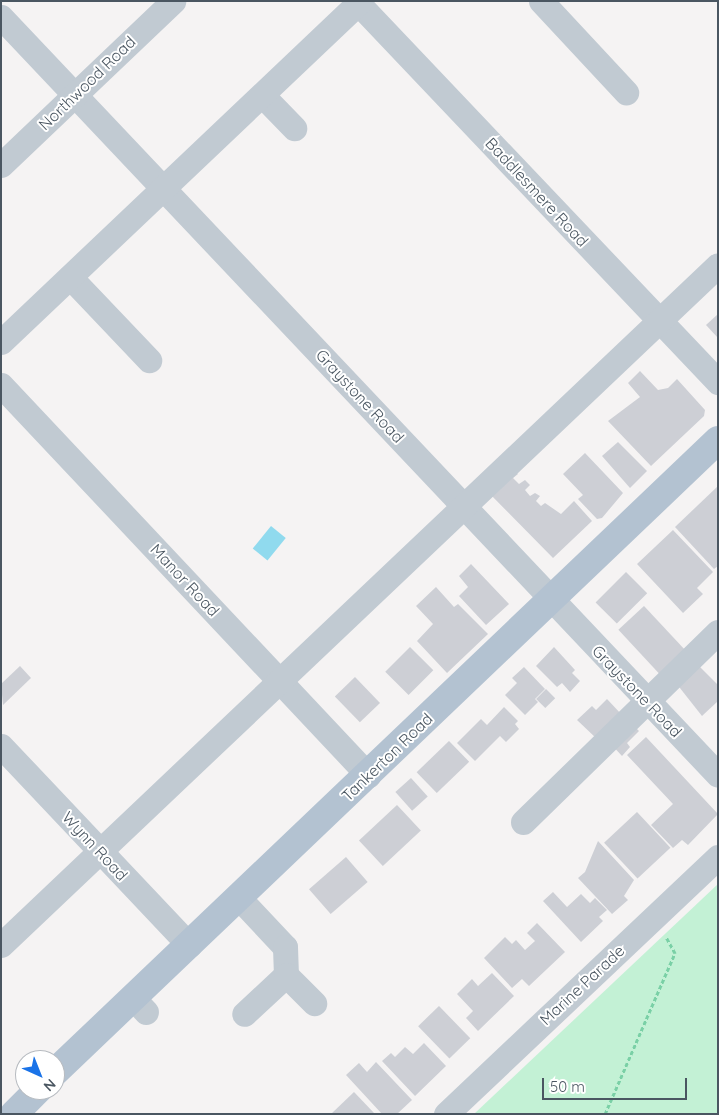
<!DOCTYPE html>
<html>
<head>
<meta charset="utf-8">
<style>
  body { margin:0 }
  #map { position:relative; width:719px; height:1115px; overflow:hidden; background:#f5f3f3; font-family:Quicksand,sans-serif }
  div>[style] { position:absolute }
  .green>* { inset:0; background:#c3f1d5 }
  .water>* { inset:0; background:#90daee; transform-origin:0 0 }
  .building>* { inset:0; background:#cdcfd5; transform-origin:0 0 }
  .path>* { height:3px; margin-top:-1.5px; transform-origin:0; background:repeating-linear-gradient(90deg,#7ad0a6 0 4px,transparent 0 6.5px) }
  .minor>* { height:25px; margin:-12.5px; padding:0 12.5px; transform-origin:12.5px; border-radius:12.5px; background:#c1cad2 }
  .major>* { height:28px; margin:-14px; padding:0 14px; transform-origin:14px; border-radius:14px; background:#b3c2d1 }
  span { translate:-50% -50%; white-space:nowrap; text-align:center; line-height:1.15; -webkit-text-stroke:4px #fff; paint-order:stroke }
  .street-label { font-size:16px; color:#4a5661 }
  .frame { position:absolute; inset:0; border:2px solid #4a5661; pointer-events:none }
  .north { position:absolute; left:15px; top:1050px; width:50px; height:50px; box-sizing:border-box; background:#fff; border:1px solid #b7bbc0; border-radius:50%; rotate:136deg; font-size:14px; font-weight:700; line-height:20px; text-align:center; color:#4a5661 }
  .north::after { content:''; display:block; margin:auto; width:18px; height:22px; background:#1a73e8; clip-path:polygon(50% 0,100% 100%,50% 72%,0 100%) }
  .scale { position:absolute; left:542px; top:1078px; width:145px; height:22px; box-sizing:border-box; border:2px solid #4a5661; border-top:0; padding-left:6px; font-size:15px; line-height:18px; white-space:nowrap; color:#4a5661; -webkit-text-stroke:4px #fff; paint-order:stroke }
</style>
</head>
<body>
<div id="map">
  <div class="green">
    <div style="clip-path:polygon(718px 884px,718px 1114px,474px 1114px)"></div>
  </div>
  <div class="water">
    <div style="left:271px;top:526px;width:19px;height:29px;rotate:39deg"></div>
  </div>
  <div class="building">
    <div style="clip-path:polygon(718px 314px,718px 338px,706px 325px)"></div>
    <div style="clip-path:polygon(640px 371px,658px 390px,668px 388px,677px 379px,705px 410px,704px 416px,651px 466px,608px 421px,640px 397px,628px 383px)"></div>
    <div style="clip-path:polygon(618px 442px,647px 471px,630px 488px,602px 456px)"></div>
    <div style="clip-path:polygon(585px 453px,623px 493px,602px 518px,597px 519px,578px 499px,583px 495px,563px 474px)"></div>
    <div style="clip-path:polygon(512px 468px,518px 474px,513px 478px,519px 484px,525px 480px,530px 485px,525px 490px,530px 496px,535px 493px,540px 496px,536px 501px,541px 506px,545px 503px,561px 514px,574px 501px,592px 521px,553px 558px,488px 492px)"></div>
    <div style="clip-path:polygon(718px 486px,718px 566px,714px 569px,675px 527px)"></div>
    <div style="clip-path:polygon(673px 530px,713px 572px,697px 588px,703px 594px,683px 613px,637px 564px)"></div>
    <div style="clip-path:polygon(471px 564px,509px 604px,486px 625px,459px 596px,468px 587px,459px 576px)"></div>
    <div style="left:626px;top:572px;width:30px;height:43px;rotate:45deg"></div>
    <div style="clip-path:polygon(436px 587px,454px 607px,458px 604px,488px 634px,447px 673px,417px 641px,433px 624px,416px 606px)"></div>
    <div style="left:644px;top:606px;width:64px;height:35px;rotate:47deg"></div>
    <div style="left:410px;top:647px;width:33px;height:35px;rotate:45deg"></div>
    <div style="clip-path:polygon(554px 647px,575px 670px,572px 673px,580px 681px,570px 692px,562px 683px,557px 687px,536px 666px)"></div>
    <div style="clip-path:polygon(696px 663px,718px 685px,718px 701px,702px 716px,676px 683px)"></div>
    <div style="clip-path:polygon(20px 666px,31px 678px,3px 705px,1px 684px)"></div>
    <div style="clip-path:polygon(524px 667px,545px 689px,535px 699px,538px 702px,525px 715px,505px 695px,517px 683px,512px 678px)"></div>
    <div style="left:355px;top:677px;width:36px;height:28px;rotate:46deg"></div>
    <div style="left:546px;top:689px;width:13px;height:14px;rotate:45deg"></div>
    <div style="clip-path:polygon(607px 699px,622px 715px,597px 739px,577px 720px,592px 706px,596px 710px)"></div>
    <div style="clip-path:polygon(504px 707px,518px 721px,515px 724px,519px 729px,506px 742px,500px 736px,475px 761px,457px 743px,481px 719px,487px 725px)"></div>
    <div style="clip-path:polygon(630px 722px,639px 731px,627px 743px,630px 747px,622px 756px,609px 742px)"></div>
    <div style="clip-path:polygon(646px 737px,718px 814px,688px 845px,682px 840px,673px 848px,651px 825px,673px 804px,627px 755px)"></div>
    <div style="left:449px;top:741px;width:29px;height:45px;rotate:46deg"></div>
    <div style="left:411px;top:778px;width:25px;height:21px;rotate:48deg"></div>
    <div style="left:397px;top:805px;width:35px;height:52px;rotate:47deg"></div>
    <div style="left:637px;top:812px;width:49px;height:45px;rotate:47deg"></div>
    <div style="clip-path:polygon(598px 841px,634px 880px,624px 896px,628px 900px,612px 914px,578px 878px,585px 872px)"></div>
    <div style="left:346px;top:857px;width:33px;height:49px;rotate:49deg"></div>
    <div style="clip-path:polygon(553px 892px,567px 907px,581px 894px,590px 903px,595px 898px,607px 910px,599px 917px,603px 921px,581px 942px,543px 901px)"></div>
    <div style="clip-path:polygon(537px 923px,565px 952px,529px 986px,522px 979px,512px 988px,484px 958px,505px 937px,512px 944px,516px 940px,525px 950px,535px 941px,527px 933px)"></div>
    <div style="clip-path:polygon(492px 973px,514px 996px,478px 1031px,466px 1018px,473px 1011px,457px 994px,472px 979px,478px 986px)"></div>
    <div style="left:439px;top:1006px;width:45px;height:29px;rotate:46deg"></div>
    <div style="clip-path:polygon(424px 1043px,446px 1066px,415px 1096px,382px 1061px,391px 1053px,395px 1057px,405px 1047px,413px 1054px)"></div>
    <div style="clip-path:polygon(376px 1062px,412px 1100px,397px 1114px,382px 1114px,346px 1075px,359px 1063px,367px 1072px)"></div>
    <div style="clip-path:polygon(354px 1092px,375px 1114px,331px 1114px)"></div>
  </div>
  <div class="path">
    <div style="left:605px;top:1114px;width:176px;rotate:-66.5deg"></div>
    <div style="left:675px;top:953px;width:18px;rotate:-119deg"></div>
  </div>
  <div class="minor">
    <div style="left:356px;top:1px;width:526px;rotate:46.46deg"></div>
    <div style="left:541px;top:1px;width:125px;rotate:47deg"></div>
    <div style="left:1px;top:17px;width:1043px;rotate:46.59deg"></div>
    <div style="left:263px;top:96px;width:45px;rotate:45.9deg"></div>
    <div style="left:1px;top:165px;width:238px;rotate:-43.6deg"></div>
    <div style="left:70px;top:277px;width:115px;rotate:46.4deg"></div>
    <div style="left:1px;top:342px;width:495px;rotate:-43.5deg"></div>
    <div style="left:1px;top:385px;width:536px;rotate:46.74deg"></div>
    <div style="left:1px;top:746px;width:274px;rotate:46.6deg"></div>
    <div style="left:523px;top:822px;width:272px;rotate:-44.3deg"></div>
    <div style="left:239px;top:898px;width:67px;rotate:46.8deg"></div>
    <div style="left:285px;top:947px;width:28px;rotate:88deg"></div>
    <div style="left:286px;top:975px;width:57px;rotate:137.1deg"></div>
    <div style="left:1px;top:945px;width:988px;rotate:-43.48deg"></div>
    <div style="left:286px;top:975px;width:40px;rotate:45deg"></div>
    <div style="left:133px;top:998px;width:19px;rotate:47deg"></div>
    <div style="left:446px;top:1114px;width:374px;rotate:-43.4deg"></div>
  </div>
  <div class="major">
    <div style="left:55px;top:1072px;width:916px;rotate:-43.63deg"></div>
    <div style="left:14px;top:1114px;width:34px;rotate:-45deg"></div>
  </div>
  <div class="street-label">
    <span style="left:87px;top:83px;rotate:-44deg">Northwood Road</span>
    <span style="left:537px;top:192px;rotate:47deg">Baddlesmere Road</span>
    <span style="left:360px;top:396px;rotate:47deg">Graystone Road</span>
    <span style="left:185px;top:580px;rotate:47deg">Manor Road</span>
    <span style="left:637px;top:691px;rotate:46deg">Graystone Road</span>
    <span style="left:387px;top:757px;rotate:-44deg">Tankerton Road</span>
    <span style="left:95px;top:846px;rotate:47deg">Wynn Road</span>
    <span style="left:582px;top:985px;rotate:-43deg">Marine Parade</span>
  </div>
  <div class="frame"></div>
  <div class="north">N</div>
  <div class="scale">50 m</div>
</div>
</body>
</html>
